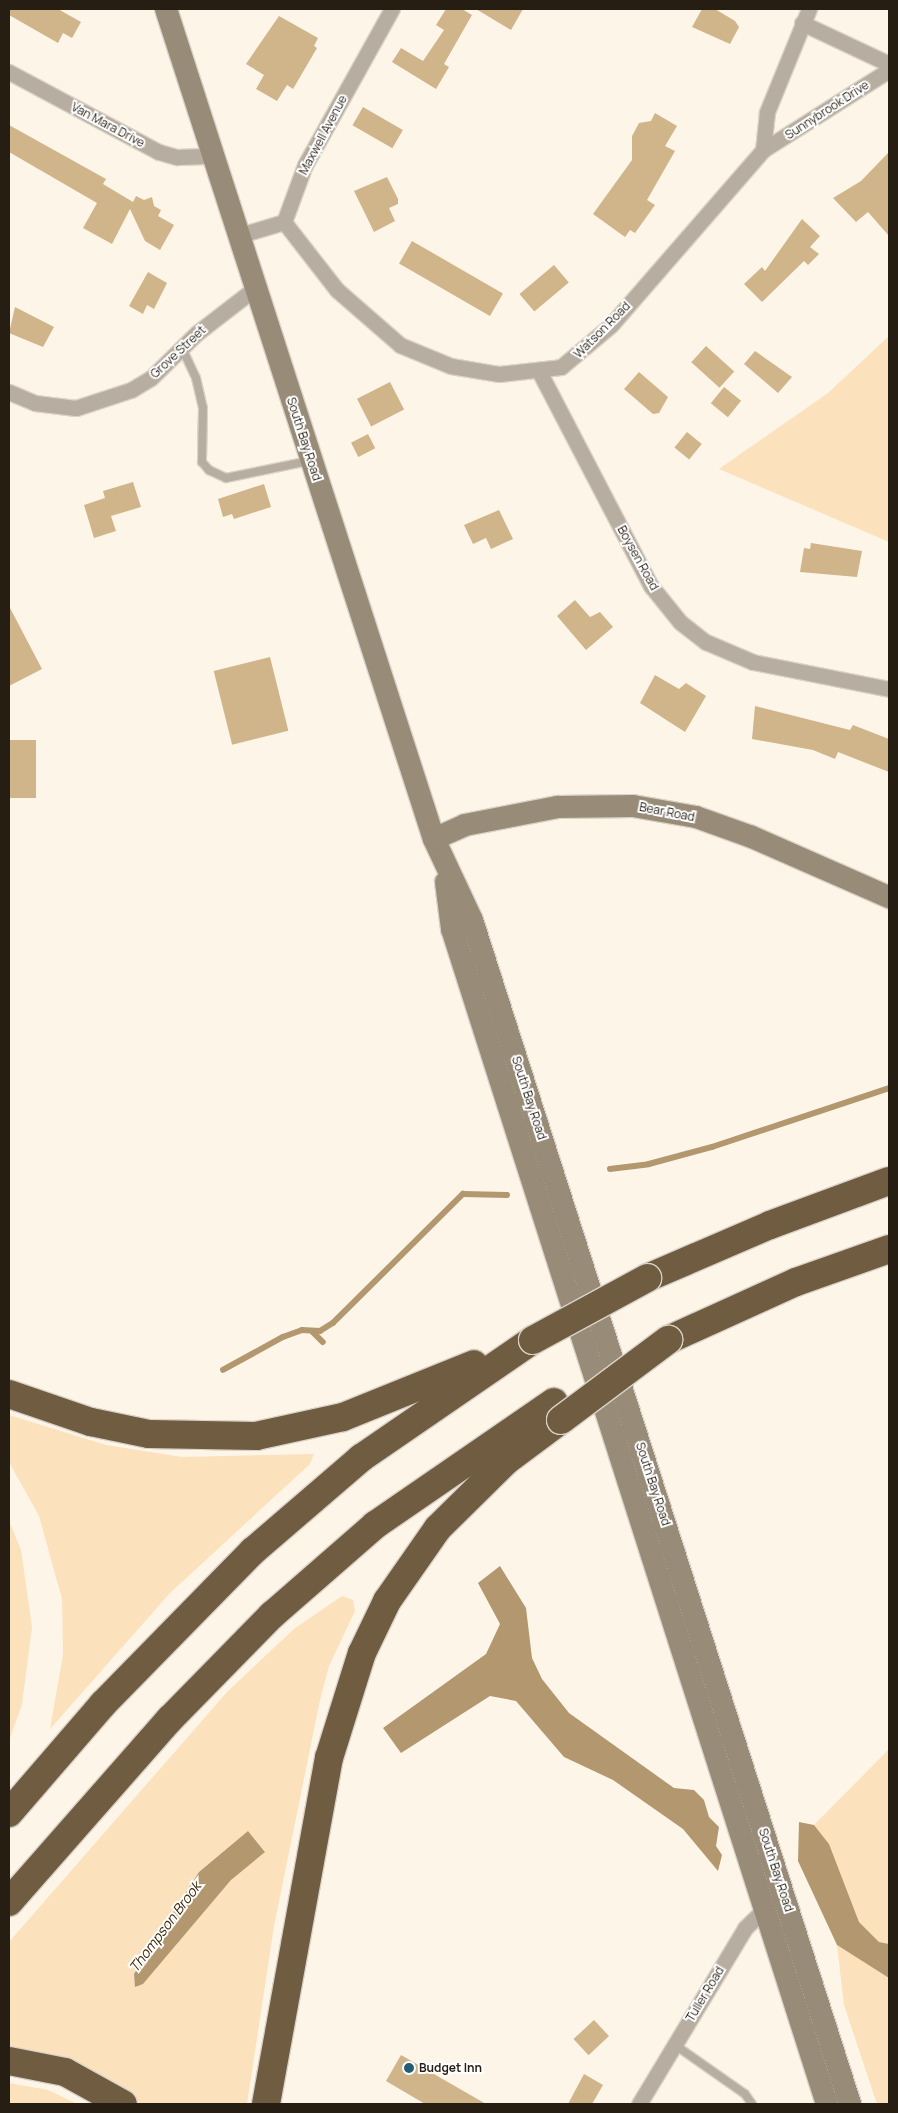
<!DOCTYPE html>
<html>
<head>
<meta charset="utf-8">
<style>
  body { margin:0 }
  #map { position:relative; width:898px; height:2113px; overflow:hidden; background:#fef5e9; font-family:Manrope,sans-serif }
  div>[style] { position:absolute }
  .green>* { inset:0; background:#fbe1bc }
  .water>* { inset:0; background:#b3976f }
  .stream>* { height:5.5px; margin:-2.75px; padding:0 2.75px; transform-origin:2.75px; border-radius:2.75px; background:#b3976f }
  .building>* { inset:0; background:#d0b48a; transform-origin:0 0 }
  .roads { filter:drop-shadow(1px 0 #dbd3c7) drop-shadow(-1px 0 #dbd3c7) drop-shadow(0 1px #dbd3c7) drop-shadow(0 -1px #dbd3c7) }
  .lane>* { height:8px; margin:-4px; padding:0 4px; transform-origin:4px; border-radius:4px; background:#b7aea1 }
  .street>* { height:15px; margin:-7.5px; padding:0 7.5px; transform-origin:7.5px; border-radius:7.5px; background:#b7aea1 }
  .secondary>* { height:22px; margin:-11px; padding:0 11px; transform-origin:11px; border-radius:11px; background:#988b78 }
  .highway>* { height:28px; margin:-14px; padding:0 14px; transform-origin:14px; border-radius:14px; background:#6f5c41 }
  .bridges { filter:drop-shadow(1px 0 #dbd3c7) drop-shadow(-1px 0 #dbd3c7) drop-shadow(0 1px #dbd3c7) drop-shadow(0 -1px #dbd3c7) }
  .highway-bridge>* { height:28px; margin:-14px; padding:0 14px; transform-origin:14px; border-radius:14px; background:#6f5c41 }
  .dots>* { width:14px; height:14px; translate:-50% -50%; box-sizing:border-box; border:2px solid #fff; border-radius:50% }
  span { translate:-50% -50%; white-space:nowrap; text-align:center; line-height:1.15; -webkit-text-stroke:4px #fff; paint-order:stroke }
  .street-label { font-size:12px; color:#261e13 }
  .poi-label { font-size:12px; color:#261e13; font-weight:700 }
  .left { translate:0 -50%; text-align:left }
  .water-label { font-size:14px; color:#3c2804; font-style:italic }
  .frame { position:absolute; inset:0; border:10px solid #261e13; pointer-events:none }
</style>
</head>
<body>
<div id="map">
  <div class="green">
    <div style="clip-path:polygon(889px 336px,889px 542px,719px 469px,828px 393px)"></div>
    <div style="clip-path:polygon(9px 1415px,106px 1445px,182px 1457px,314px 1454px,310px 1464px,170px 1593px,50px 1729px,63px 1655px,62px 1599px,39px 1516px,9px 1462px)"></div>
    <div style="clip-path:polygon(9px 1521px,21px 1550px,32px 1627px,22px 1704px,9px 1741px)"></div>
    <div style="clip-path:polygon(evenodd,342px 1596px,353px 1600px,355px 1611px,329px 1666px,320px 1700px,274px 1926px,247px 2104px,141px 2104px,88px 2070px,37px 2051px,9px 2048px,9px 1942px,227px 1692px,294px 1629px,342px 1596px,248px 1831px,265px 1851px,231px 1880px,143px 1984px,135px 1986px,134px 1974px,199px 1872px,248px 1831px)"></div>
    <div style="clip-path:polygon(889px 1749px,889px 1944px,879px 1942px,859px 1922px,829px 1844px,814px 1825px)"></div>
    <div style="clip-path:polygon(837px 1945px,889px 1978px,889px 2104px,877px 2104px,844px 2005px)"></div>
    <div style="clip-path:polygon(9px 2083px,48px 2090px,77px 2104px,9px 2104px)"></div>
  </div>
  <div class="water">
    <div style="clip-path:polygon(500px 1566px,526px 1608px,532px 1658px,542px 1679px,569px 1713px,674px 1788px,694px 1790px,704px 1800px,709px 1817px,719px 1827px,716px 1846px,722px 1855px,718px 1871px,683px 1829px,613px 1780px,564px 1757px,516px 1701px,490px 1696px,401px 1753px,383px 1728px,486px 1654px,500px 1624px,478px 1583px)"></div>
    <div style="clip-path:polygon(799px 1822px,814px 1825px,829px 1844px,859px 1922px,879px 1942px,889px 1944px,889px 1978px,837px 1945px,798px 1861px)"></div>
    <div style="clip-path:polygon(248px 1831px,265px 1852px,231px 1880px,143px 1984px,135px 1987px,134px 1974px,199px 1872px)"></div>
  </div>
  <div class="stream">
    <div style="left:610px;top:1169px;width:39px;rotate:-7deg"></div>
    <div style="left:649px;top:1164px;width:65px;rotate:-15.1deg"></div>
    <div style="left:712px;top:1147px;width:187px;rotate:-18.4deg"></div>
    <div style="left:313px;top:1332px;width:14px;rotate:45deg"></div>
    <div style="left:223px;top:1370px;width:68px;rotate:-28.8deg"></div>
    <div style="left:283px;top:1337px;width:20px;rotate:-20deg"></div>
    <div style="left:302px;top:1330px;width:18px;rotate:3deg"></div>
    <div style="left:320px;top:1331px;width:15px;rotate:-32deg"></div>
    <div style="left:333px;top:1323px;width:183px;rotate:-44.8deg"></div>
    <div style="left:463px;top:1194px;width:44px;rotate:1.3deg"></div>
  </div>
  <div class="building">
    <div style="clip-path:polygon(9px 9px,58px 9px,81px 22px,72px 38px,63px 33px,58px 43px,9px 15px)"></div>
    <div style="clip-path:polygon(446px 9px,462px 9px,472px 15px,444px 64px,449px 67px,436px 89px,392px 62px,401px 48px,423px 61px,444px 30px,436px 25px)"></div>
    <div style="clip-path:polygon(476px 9px,523px 9px,511px 30px)"></div>
    <div style="clip-path:polygon(702px 9px,715px 9px,735px 21px,739px 27px,730px 44px,692px 27px)"></div>
    <div style="clip-path:polygon(279px 16px,318px 38px,314px 46px,317px 48px,293px 89px,287px 85px,277px 101px,256px 89px,264px 75px,246px 64px)"></div>
    <div style="left:363px;top:107px;width:46px;height:21px;rotate:30deg"></div>
    <div style="clip-path:polygon(655px 113px,677px 126px,665px 146px,675px 151px,647px 200px,655px 205px,635px 233px,630px 230px,625px 237px,593px 214px,632px 160px,632px 136px,639px 123px,651px 121px)"></div>
    <div style="clip-path:polygon(9px 125px,106px 179px,103px 184px,133px 202px,136px 196px,144px 200px,152px 197px,154px 206px,161px 210px,158px 216px,174px 225px,160px 250px,145px 241px,130px 209px,112px 244px,83px 228px,97px 203px,9px 152px)"></div>
    <div style="clip-path:polygon(889px 152px,889px 236px,868px 212px,856px 222px,833px 198px,861px 181px)"></div>
    <div style="clip-path:polygon(387px 177px,398px 199px,398px 204px,389px 208px,395px 221px,374px 232px,354px 191px)"></div>
    <div style="clip-path:polygon(802px 219px,820px 236px,810px 247px,819px 254px,808px 265px,804px 261px,762px 302px,744px 284px,762px 267px,765px 271px)"></div>
    <div style="left:412px;top:241px;width:105px;height:26px;rotate:30deg"></div>
    <div style="left:554px;top:265px;width:23px;height:45px;rotate:50deg"></div>
    <div style="clip-path:polygon(148px 272px,167px 283px,154px 309px,147px 305px,143px 314px,129px 306px)"></div>
    <div style="clip-path:polygon(15px 307px,54px 327px,43px 347px,9px 333px)"></div>
    <div style="left:706px;top:346px;width:38px;height:22px;rotate:42deg"></div>
    <div style="clip-path:polygon(755px 351px,792px 377px,778px 393px,744px 364px)"></div>
    <div style="clip-path:polygon(639px 372px,668px 397px,659px 413px,653px 414px,624px 389px)"></div>
    <div style="left:390px;top:382px;width:31px;height:37px;rotate:63deg"></div>
    <div style="left:724px;top:387px;width:22px;height:21px;rotate:39deg"></div>
    <div style="left:687px;top:432px;width:19px;height:20px;rotate:39deg"></div>
    <div style="left:368px;top:434px;width:16px;height:19px;rotate:63deg"></div>
    <div style="clip-path:polygon(133px 482px,141px 507px,111px 516px,116px 531px,94px 538px,84px 505px,105px 498px,103px 491px)"></div>
    <div style="clip-path:polygon(264px 484px,271px 507px,234px 519px,232px 514px,223px 517px,218px 499px)"></div>
    <div style="clip-path:polygon(499px 510px,513px 539px,491px 549px,486px 538px,473px 544px,464px 525px)"></div>
    <div style="clip-path:polygon(811px 543px,862px 551px,857px 577px,800px 572px,804px 548px,810px 549px)"></div>
    <div style="clip-path:polygon(575px 600px,590px 617px,600px 612px,613px 627px,586px 650px,557px 616px)"></div>
    <div style="clip-path:polygon(9px 606px,42px 669px,9px 686px)"></div>
    <div style="left:270px;top:657px;width:76px;height:58px;rotate:76deg"></div>
    <div style="clip-path:polygon(655px 675px,679px 689px,686px 683px,706px 696px,685px 732px,640px 703px)"></div>
    <div style="clip-path:polygon(755px 706px,850px 730px,853px 725px,889px 739px,889px 772px,838px 752px,835px 759px,813px 750px,752px 739px)"></div>
    <div style="left:9px;top:740px;width:27px;height:58px"></div>
    <div style="left:594px;top:2020px;width:22px;height:28px;rotate:47deg"></div>
    <div style="clip-path:polygon(401px 2055px,486px 2104px,425px 2104px,386px 2081px)"></div>
    <div style="clip-path:polygon(584px 2074px,603px 2085px,592px 2104px,568px 2104px)"></div>
  </div>
  <div class="roads">
    <div class="lane">
      <div style="left:182px;top:348px;width:33px;rotate:65deg"></div>
      <div style="left:196px;top:378px;width:31px;rotate:77deg"></div>
      <div style="left:203px;top:408px;width:54px;rotate:91.1deg"></div>
      <div style="left:202px;top:462px;width:11px;rotate:49deg"></div>
      <div style="left:209px;top:470px;width:19px;rotate:25deg"></div>
      <div style="left:226px;top:478px;width:85px;rotate:-11.6deg"></div>
      <div style="left:675px;top:2045px;width:85px;rotate:35deg"></div>
      <div style="left:745px;top:2094px;width:12px;rotate:55deg"></div>
    </div>
    <div class="street">
      <div style="left:802px;top:23px;width:96px;rotate:25.2deg"></div>
      <div style="left:9px;top:72px;width:170px;rotate:28.1deg"></div>
      <div style="left:159px;top:152px;width:19px;rotate:16deg"></div>
      <div style="left:177px;top:157px;width:36px;rotate:-2deg"></div>
      <div style="left:763px;top:150px;width:149px;rotate:-32.4deg"></div>
      <div style="left:284px;top:222px;width:86px;rotate:52.1deg"></div>
      <div style="left:337px;top:290px;width:84px;rotate:41.1deg"></div>
      <div style="left:400px;top:345px;width:55px;rotate:22.4deg"></div>
      <div style="left:451px;top:366px;width:49px;rotate:9.5deg"></div>
      <div style="left:499px;top:374px;width:62px;rotate:-6.4deg"></div>
      <div style="left:561px;top:367px;width:65px;rotate:-40deg"></div>
      <div style="left:611px;top:325px;width:232px;rotate:-49deg"></div>
      <div style="left:763px;top:150px;width:38px;rotate:-84deg"></div>
      <div style="left:767px;top:112px;width:111px;rotate:-67.8deg"></div>
      <div style="left:237px;top:236px;width:49px;rotate:-16.6deg"></div>
      <div style="left:284px;top:222px;width:61px;rotate:-69.8deg"></div>
      <div style="left:305px;top:165px;width:179px;rotate:-60.9deg"></div>
      <div style="left:540px;top:373px;width:240px;rotate:62.5deg"></div>
      <div style="left:651px;top:586px;width:46px;rotate:51.1deg"></div>
      <div style="left:680px;top:622px;width:33px;rotate:38deg"></div>
      <div style="left:706px;top:642px;width:51px;rotate:23.1deg"></div>
      <div style="left:753px;top:662px;width:139px;rotate:11.2deg"></div>
      <div style="left:9px;top:392px;width:28px;rotate:23deg"></div>
      <div style="left:35px;top:403px;width:41px;rotate:7deg"></div>
      <div style="left:76px;top:408px;width:58px;rotate:-18.1deg"></div>
      <div style="left:131px;top:390px;width:23px;rotate:-31deg"></div>
      <div style="left:151px;top:378px;width:64px;rotate:-44.4deg"></div>
      <div style="left:197px;top:333px;width:72px;rotate:-37.7deg"></div>
      <div style="left:639px;top:2104px;width:205px;rotate:-58.9deg"></div>
      <div style="left:745px;top:1928px;width:35px;rotate:-44deg"></div>
    </div>
    <div class="secondary">
      <div style="left:166px;top:9px;width:872px;rotate:72.11deg"></div>
      <div style="left:434px;top:839px;width:89px;rotate:64.9deg"></div>
      <div style="left:472px;top:920px;width:1243px;rotate:72.29deg"></div>
      <div style="left:434px;top:839px;width:34px;rotate:-24deg"></div>
      <div style="left:465px;top:825px;width:95px;rotate:-11deg"></div>
      <div style="left:558px;top:807px;width:75px;rotate:-0.8deg"></div>
      <div style="left:633px;top:806px;width:64px;rotate:9.9deg"></div>
      <div style="left:696px;top:817px;width:59px;rotate:19.7deg"></div>
      <div style="left:752px;top:837px;width:150px;rotate:23.7deg"></div>
      <div style="left:446px;top:882px;width:47px;rotate:82.7deg"></div>
      <div style="left:452px;top:929px;width:1233px;rotate:72.3deg"></div>
    </div>
    <div class="highway">
      <div style="left:647px;top:1278px;width:134px;rotate:-23.3deg"></div>
      <div style="left:770px;top:1225px;width:127px;rotate:-20.3deg"></div>
      <div style="left:668px;top:1340px;width:141px;rotate:-24.4deg"></div>
      <div style="left:796px;top:1282px;width:99px;rotate:-19.5deg"></div>
      <div style="left:9px;top:1394px;width:87px;rotate:18.9deg"></div>
      <div style="left:91px;top:1422px;width:59px;rotate:11.7deg"></div>
      <div style="left:149px;top:1434px;width:107px;rotate:1.1deg"></div>
      <div style="left:256px;top:1436px;width:89px;rotate:-12.3deg"></div>
      <div style="left:343px;top:1417px;width:141px;rotate:-22deg"></div>
      <div style="left:9px;top:1813px;width:144px;rotate:-49.2deg"></div>
      <div style="left:103px;top:1704px;width:214px;rotate:-45.6deg"></div>
      <div style="left:253px;top:1551px;width:143px;rotate:-40.7deg"></div>
      <div style="left:361px;top:1458px;width:209px;rotate:-34.5deg"></div>
      <div style="left:9px;top:1902px;width:244px;rotate:-48.7deg"></div>
      <div style="left:170px;top:1719px;width:146px;rotate:-45.6deg"></div>
      <div style="left:272px;top:1615px;width:137px;rotate:-41.1deg"></div>
      <div style="left:375px;top:1525px;width:217px;rotate:-34.5deg"></div>
      <div style="left:9px;top:2061px;width:57px;rotate:11.1deg"></div>
      <div style="left:65px;top:2072px;width:66px;rotate:28.9deg"></div>
      <div style="left:266px;top:2104px;width:352px;rotate:-79.7deg"></div>
      <div style="left:329px;top:1758px;width:110px;rotate:-72.6deg"></div>
      <div style="left:362px;top:1653px;width:58px;rotate:-64.3deg"></div>
      <div style="left:387px;top:1601px;width:89px;rotate:-55.1deg"></div>
      <div style="left:438px;top:1528px;width:95px;rotate:-44.6deg"></div>
      <div style="left:506px;top:1461px;width:69px;rotate:-36.7deg"></div>
    </div>
  </div>
  <div class="bridges">
    <div class="highway-bridge">
      <div style="left:533px;top:1340px;width:130px;rotate:-28.5deg"></div>
      <div style="left:561px;top:1420px;width:134px;rotate:-36.8deg"></div>
    </div>
  </div>
  <div class="dots">
    <div style="left:409px;top:2068px;background:#215e75"></div>
  </div>
  <div class="street-label">
    <span style="left:827px;top:110px;rotate:-33deg">Sunnybrook Drive</span>
    <span style="left:108px;top:125px;rotate:28deg">Van Mara Drive</span>
    <span style="left:323px;top:135px;rotate:-62deg">Maxwell Avenue</span>
    <span style="left:602px;top:330px;rotate:-45deg">Watson Road</span>
    <span style="left:178px;top:352px;rotate:-43deg">Grove Street</span>
    <span style="left:304px;top:439px;rotate:72deg">South Bay Road</span>
    <span style="left:638px;top:558px;rotate:61deg">Boysen Road</span>
    <span style="left:667px;top:812px;rotate:11deg">Bear Road</span>
    <span style="left:529px;top:1098px;rotate:72deg">South Bay Road</span>
    <span style="left:653px;top:1484px;rotate:72deg">South Bay Road</span>
    <span style="left:776px;top:1870px;rotate:72deg">South Bay Road</span>
    <span style="left:705px;top:1994px;rotate:-59deg">Tuller Road</span>
  </div>
  <div class="poi-label">
    <span class="left" style="left:419px;top:2068px">Budget Inn</span>
  </div>
  <div class="water-label">
    <span style="left:165px;top:1927px;rotate:-53deg">Thompson Brook</span>
  </div>
  <div class="frame"></div>
</div>
</body>
</html>
